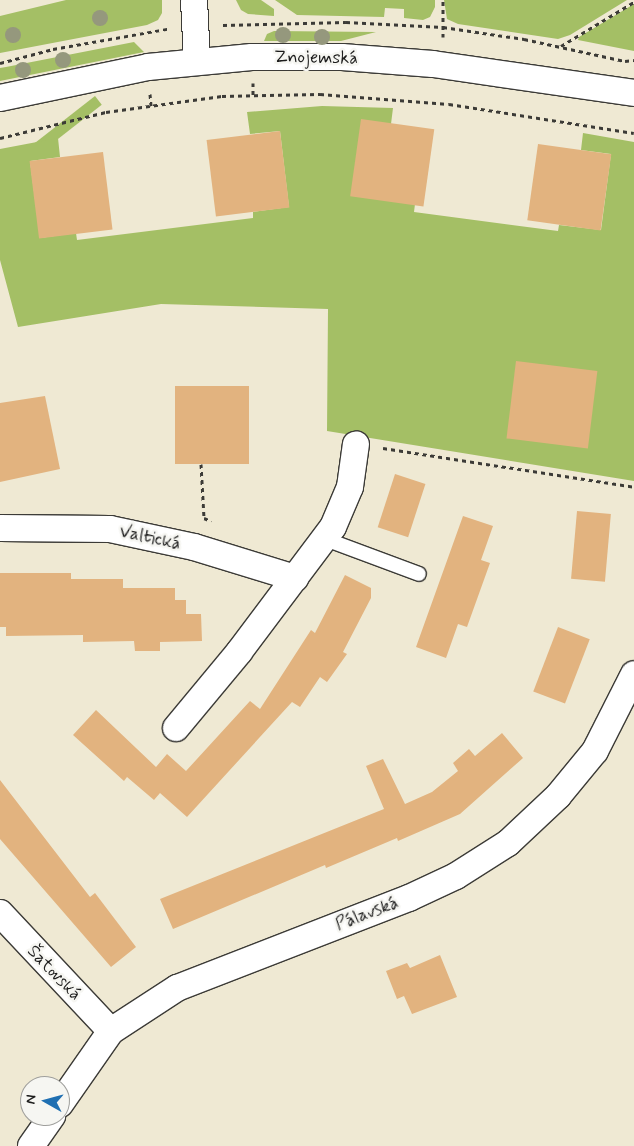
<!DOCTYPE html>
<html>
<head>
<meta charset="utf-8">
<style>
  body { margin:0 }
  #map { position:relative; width:634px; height:1146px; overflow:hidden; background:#efe9d3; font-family:Mynerve,sans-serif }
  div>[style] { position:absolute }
  .green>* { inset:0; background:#a4bf65; transform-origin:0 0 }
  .building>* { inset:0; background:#e2b37f; transform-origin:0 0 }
  .path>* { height:3px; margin-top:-1.5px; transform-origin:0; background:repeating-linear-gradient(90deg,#3c3b37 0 4px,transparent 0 8px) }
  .roads { filter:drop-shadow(1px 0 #3c3b37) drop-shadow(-1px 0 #3c3b37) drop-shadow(0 1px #3c3b37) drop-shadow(0 -1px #3c3b37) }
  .service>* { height:14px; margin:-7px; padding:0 7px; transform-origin:7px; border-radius:7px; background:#fff }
  .minor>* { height:26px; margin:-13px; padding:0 13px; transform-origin:13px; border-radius:13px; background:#fff }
  .trees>* { width:16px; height:16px; margin:-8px; border-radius:50%; background:#95987d }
  span { translate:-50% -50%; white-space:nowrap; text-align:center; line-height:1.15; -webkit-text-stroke:5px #f6f6f2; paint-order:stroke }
  .street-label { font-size:18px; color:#1c1c1c }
  .north { position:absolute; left:20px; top:1076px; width:50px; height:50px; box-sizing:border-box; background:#f6f6f2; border:1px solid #9f9f9c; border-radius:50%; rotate:277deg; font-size:14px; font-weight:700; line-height:20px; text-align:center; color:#1c1c1c }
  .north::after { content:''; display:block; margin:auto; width:18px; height:22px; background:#1f6fb2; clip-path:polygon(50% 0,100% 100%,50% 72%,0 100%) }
</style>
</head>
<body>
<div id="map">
  <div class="green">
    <div style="clip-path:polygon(66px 0,162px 0,162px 13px,158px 20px,147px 25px,0 53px,0 16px)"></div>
    <div style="clip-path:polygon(236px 0,261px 0,274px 9px,274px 16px,248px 14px,241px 10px)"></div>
    <div style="clip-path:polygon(275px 0,435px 0,435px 7px,430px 17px,423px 20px,404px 18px,404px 9px,385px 8px,384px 17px,297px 15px)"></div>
    <div style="clip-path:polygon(444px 0,627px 0,570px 35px,558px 39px,458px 24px,447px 19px)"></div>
    <div style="clip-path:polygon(634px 4px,634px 51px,578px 40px,579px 37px)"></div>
    <div style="clip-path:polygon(274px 31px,376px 32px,341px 41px,264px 41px,267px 34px)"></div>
    <div style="clip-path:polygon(134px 42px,144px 52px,0 81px,0 68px,6px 67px)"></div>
    <div style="left:95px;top:96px;width:11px;height:97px;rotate:52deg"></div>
    <div style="clip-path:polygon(322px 106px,393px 108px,391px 124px,415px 204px,414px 212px,558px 231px,559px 225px,601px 230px,611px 154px,581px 150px,583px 133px,634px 142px,634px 481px,327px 431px,328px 309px,161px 304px,18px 327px,0 260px,0 149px,58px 138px,60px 157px,30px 161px,40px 238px,76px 233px,77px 240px,253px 218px,253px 212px,289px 207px,280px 131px,250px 134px,247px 112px)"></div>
  </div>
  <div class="building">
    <div style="left:361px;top:119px;width:74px;height:78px;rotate:8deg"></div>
    <div style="left:280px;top:131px;width:77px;height:74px;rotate:83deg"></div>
    <div style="left:538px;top:144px;width:74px;height:77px;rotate:8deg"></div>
    <div style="left:103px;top:152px;width:78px;height:74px;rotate:83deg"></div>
    <div style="left:516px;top:361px;width:82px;height:78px;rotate:7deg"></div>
    <div style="left:175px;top:386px;width:74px;height:78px"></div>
    <div style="clip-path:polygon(45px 396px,60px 469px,0 482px,0 403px)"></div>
    <div style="left:395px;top:474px;width:32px;height:56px;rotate:18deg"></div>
    <div style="left:577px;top:511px;width:34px;height:68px;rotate:5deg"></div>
    <div style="clip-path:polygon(463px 516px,493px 526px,481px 560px,490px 563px,467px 627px,458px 624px,446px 658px,416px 647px)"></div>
    <div style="clip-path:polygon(0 573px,71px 573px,71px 579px,123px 579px,123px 588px,175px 588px,175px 600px,186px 600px,186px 614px,201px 614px,202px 641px,160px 642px,160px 651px,135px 651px,134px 641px,83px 642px,83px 635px,6px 636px,6px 627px,0 627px)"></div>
    <div style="clip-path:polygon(345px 575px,371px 588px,371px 598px,343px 652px,347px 654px,327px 682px,320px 677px,300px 707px,292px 702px,187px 817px,160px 793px,154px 800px,127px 777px,124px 781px,73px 735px,96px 710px,156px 767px,167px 754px,186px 771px,250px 701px,260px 709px,311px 630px,315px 633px)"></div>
    <div style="left:558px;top:627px;width:34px;height:69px;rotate:21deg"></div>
    <div style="clip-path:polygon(502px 733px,523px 758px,460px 814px,398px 841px,397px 838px,326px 868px,325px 865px,173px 929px,160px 899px,384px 809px,366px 766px,383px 759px,405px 804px,432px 792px,458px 771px,453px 763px,469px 749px,475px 756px)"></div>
    <div style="clip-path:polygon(0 780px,90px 897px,95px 893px,136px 947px,111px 967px,0 839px)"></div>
    <div style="clip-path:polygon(440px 955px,457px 997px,412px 1014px,404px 996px,397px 999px,386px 971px,407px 963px,410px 968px)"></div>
  </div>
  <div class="path">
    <div style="left:223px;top:25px;width:123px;rotate:-1.4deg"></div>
    <div style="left:346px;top:22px;width:97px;rotate:3deg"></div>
    <div style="left:443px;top:27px;width:82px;rotate:8.4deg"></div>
    <div style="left:524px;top:39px;width:103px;rotate:12.3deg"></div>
    <div style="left:625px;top:61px;width:9px;rotate:-6deg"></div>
    <div style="left:443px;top:37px;width:37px;rotate:-90deg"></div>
    <div style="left:561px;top:46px;width:85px;rotate:-31.1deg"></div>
    <div style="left:0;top:63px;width:55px;rotate:-14.8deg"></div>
    <div style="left:53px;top:49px;width:116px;rotate:-10deg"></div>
    <div style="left:253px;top:83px;width:12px;rotate:90deg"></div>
    <div style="left:150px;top:94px;width:12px;rotate:85deg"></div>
    <div style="left:0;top:138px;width:109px;rotate:-13.8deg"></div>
    <div style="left:106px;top:112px;width:117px;rotate:-7.9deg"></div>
    <div style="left:222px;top:96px;width:98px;rotate:-1.2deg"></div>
    <div style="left:320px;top:94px;width:129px;rotate:4.4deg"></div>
    <div style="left:449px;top:104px;width:187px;rotate:8.9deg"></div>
    <div style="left:383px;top:448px;width:254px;rotate:8.8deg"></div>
    <div style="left:201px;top:464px;width:54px;rotate:86.8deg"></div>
    <div style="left:204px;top:518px;width:8px;rotate:23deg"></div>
  </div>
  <div class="roads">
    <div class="service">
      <div style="left:325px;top:539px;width:100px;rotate:20.4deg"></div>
    </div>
    <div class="minor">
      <div style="left:194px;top:0;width:61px;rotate:87.2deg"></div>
      <div style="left:0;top:98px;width:151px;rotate:-11.8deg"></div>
      <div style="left:148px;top:67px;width:104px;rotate:-5.5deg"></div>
      <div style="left:252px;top:57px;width:90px"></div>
      <div style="left:342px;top:57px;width:91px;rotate:4.4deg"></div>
      <div style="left:433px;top:64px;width:203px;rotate:8.2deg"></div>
      <div style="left:0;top:528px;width:110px;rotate:0.5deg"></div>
      <div style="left:110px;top:529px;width:86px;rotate:12.1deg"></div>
      <div style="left:194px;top:547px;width:106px;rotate:17.1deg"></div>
      <div style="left:176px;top:728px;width:99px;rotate:-50.3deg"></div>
      <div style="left:239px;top:652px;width:156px;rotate:-53.1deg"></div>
      <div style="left:333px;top:527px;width:43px;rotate:-67deg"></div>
      <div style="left:350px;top:487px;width:43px;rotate:-82.1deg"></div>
      <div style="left:0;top:913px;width:162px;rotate:46.8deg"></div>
      <div style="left:60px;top:1104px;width:89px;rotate:-55.1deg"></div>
      <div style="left:111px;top:1031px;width:79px;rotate:-33.1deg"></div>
      <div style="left:177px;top:988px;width:249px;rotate:-21.2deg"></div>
      <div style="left:409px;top:898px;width:52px;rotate:-25.1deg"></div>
      <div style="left:456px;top:876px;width:62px;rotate:-32.4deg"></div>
      <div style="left:508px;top:843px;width:69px;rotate:-43.2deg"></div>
      <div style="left:558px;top:796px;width:58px;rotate:-50.6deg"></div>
      <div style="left:595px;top:751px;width:86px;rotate:-63.1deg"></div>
      <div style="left:31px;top:1146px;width:37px;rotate:-55deg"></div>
    </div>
  </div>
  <div class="trees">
    <div style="left:100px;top:18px"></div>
    <div style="left:13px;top:35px"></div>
    <div style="left:283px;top:35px"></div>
    <div style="left:322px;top:37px"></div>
    <div style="left:63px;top:60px"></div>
    <div style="left:23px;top:70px"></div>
  </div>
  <div class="street-label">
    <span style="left:316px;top:58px;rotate:1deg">Znojemská</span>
    <span style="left:150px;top:538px;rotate:12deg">Valtická</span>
    <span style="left:367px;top:914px;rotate:-21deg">Pálavská</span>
    <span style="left:54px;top:973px;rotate:46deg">Šatovská</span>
  </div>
  <div class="north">N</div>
</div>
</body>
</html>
